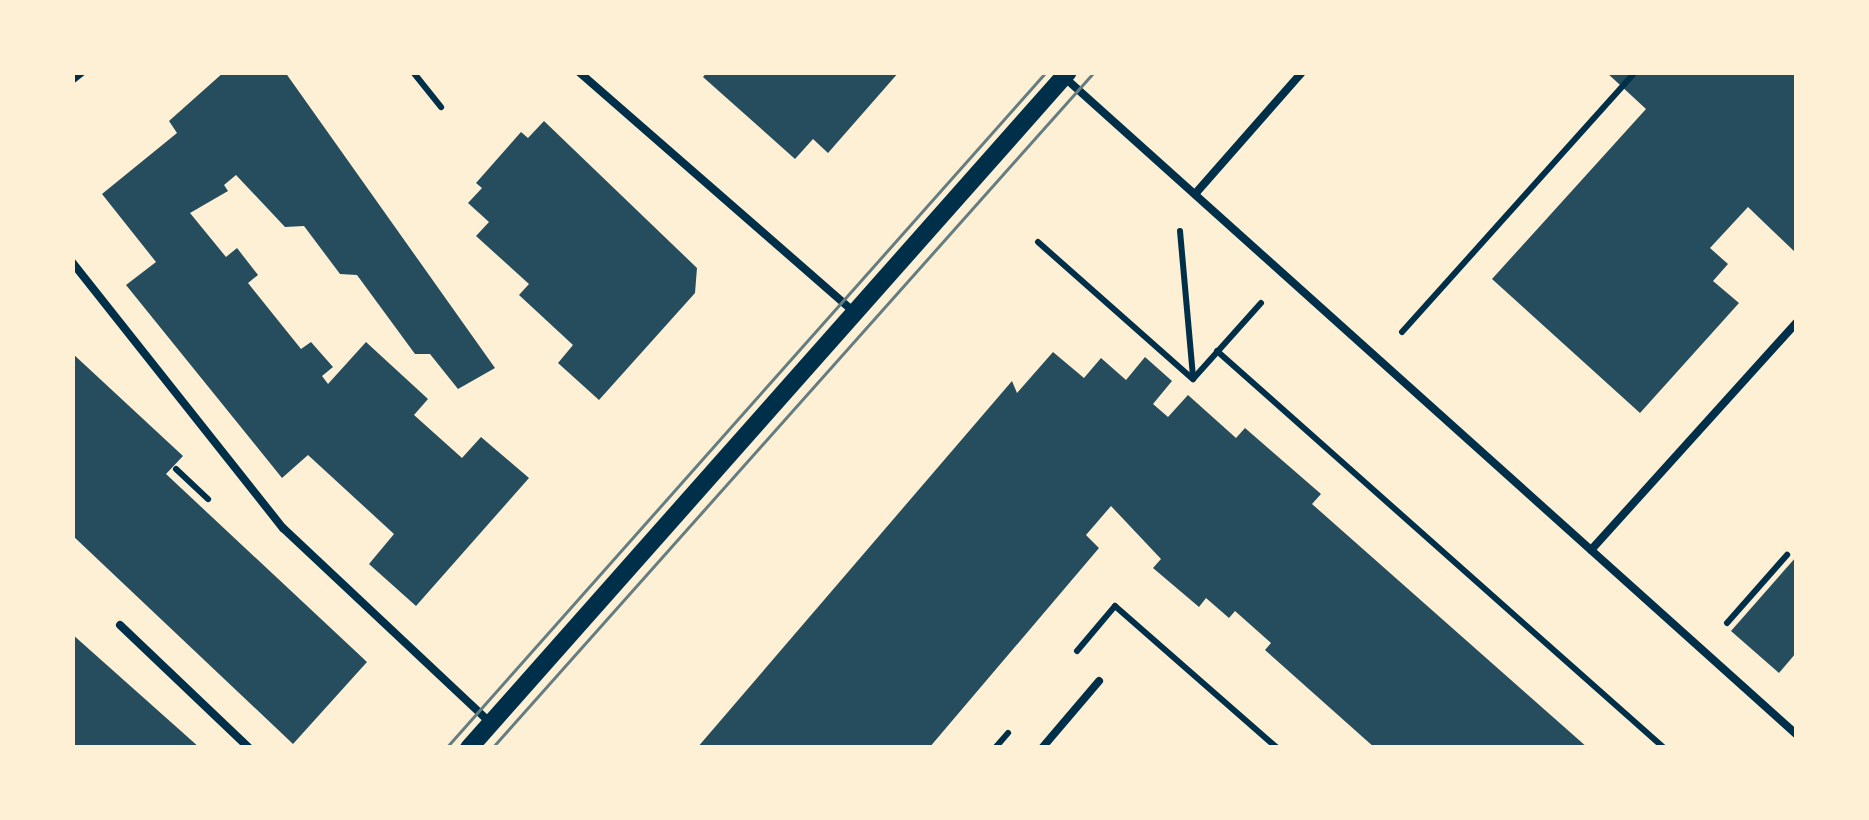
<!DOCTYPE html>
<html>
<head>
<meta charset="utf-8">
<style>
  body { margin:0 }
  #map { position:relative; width:1869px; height:820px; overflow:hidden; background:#fdf0d5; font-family:"Nunito Sans",sans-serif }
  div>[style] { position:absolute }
  .building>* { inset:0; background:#264d5e }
  .path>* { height:6px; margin:-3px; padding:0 3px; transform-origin:3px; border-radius:3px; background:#003049 }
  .service>* { height:8px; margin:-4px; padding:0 4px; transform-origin:4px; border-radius:4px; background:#003049 }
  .tertiary>* { height:18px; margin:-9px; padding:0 9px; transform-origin:9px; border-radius:9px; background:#003049 }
  .tram>* { height:2.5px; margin:-1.25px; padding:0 1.25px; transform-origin:1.25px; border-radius:1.25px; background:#657d81 }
  span { translate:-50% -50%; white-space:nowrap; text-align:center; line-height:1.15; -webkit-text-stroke:10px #fdf0d5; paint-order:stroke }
  .frame { position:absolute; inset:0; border:75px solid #fdf0d5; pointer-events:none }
</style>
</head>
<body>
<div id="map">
  <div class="building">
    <div style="clip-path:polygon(224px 72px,285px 72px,495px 368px,458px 389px,430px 354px,415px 354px,357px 275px,340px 274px,304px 226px,285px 227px,236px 175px,224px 185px,228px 191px,190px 213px,226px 257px,237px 248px,258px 275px,248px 283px,301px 349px,311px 342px,333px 367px,322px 376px,328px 384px,366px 342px,428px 399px,414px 415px,462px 458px,481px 437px,529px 478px,416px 606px,369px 564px,394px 534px,308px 455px,282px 478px,126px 285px,156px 262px,102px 194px,177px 133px,169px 121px)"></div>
    <div style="clip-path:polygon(707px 72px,899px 72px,828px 153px,813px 139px,795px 159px,703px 77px)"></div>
    <div style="clip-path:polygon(1606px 72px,1796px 72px,1796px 253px,1748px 207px,1710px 248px,1728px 264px,1713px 281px,1739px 303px,1640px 413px,1492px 279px,1646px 109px)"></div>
    <div style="clip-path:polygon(544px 121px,697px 268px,695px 293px,599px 400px,558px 363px,573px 345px,519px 295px,529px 284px,476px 236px,489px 222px,468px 203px,482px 188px,476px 183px,521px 132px,528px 138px)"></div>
    <div style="clip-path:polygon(1053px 352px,1084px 378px,1101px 358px,1126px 380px,1145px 357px,1172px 381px,1153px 404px,1168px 417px,1188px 395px,1236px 438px,1245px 428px,1321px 494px,1312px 504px,1588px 748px,1375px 748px,1265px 650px,1271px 643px,1235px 611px,1229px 618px,1206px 598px,1199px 607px,1153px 568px,1161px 559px,1111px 506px,1086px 535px,1099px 548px,929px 748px,697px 748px,1012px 381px,1017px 393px)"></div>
    <div style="clip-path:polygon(72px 353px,183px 456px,166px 474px,367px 662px,293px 744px,72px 535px)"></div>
    <div style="clip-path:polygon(1796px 557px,1796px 653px,1779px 673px,1731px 631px)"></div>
    <div style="clip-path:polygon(72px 634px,200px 748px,72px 748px)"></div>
  </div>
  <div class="path">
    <div style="left:413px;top:72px;width:45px;rotate:51.3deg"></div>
    <div style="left:1180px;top:231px;width:148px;rotate:84.9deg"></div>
    <div style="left:1038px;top:242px;width:207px;rotate:41.5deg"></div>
    <div style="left:1193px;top:379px;width:102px;rotate:-48.2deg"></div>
    <div style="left:1402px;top:332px;width:349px;rotate:-48.1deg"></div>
    <div style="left:1217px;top:351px;width:598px;rotate:41.61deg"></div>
    <div style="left:176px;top:469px;width:44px;rotate:43.2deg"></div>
    <div style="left:1727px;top:623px;width:91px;rotate:-48.6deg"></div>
    <div style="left:1077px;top:651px;width:59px;rotate:-49.8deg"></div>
    <div style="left:1115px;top:606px;width:215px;rotate:41.2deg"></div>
    <div style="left:995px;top:748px;width:20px;rotate:-49deg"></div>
  </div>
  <div class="service">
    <div style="left:579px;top:72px;width:365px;rotate:41.1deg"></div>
    <div style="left:1064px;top:77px;width:984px;rotate:41.91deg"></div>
    <div style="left:72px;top:80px;width:13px;rotate:-39deg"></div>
    <div style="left:1195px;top:194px;width:162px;rotate:-48.7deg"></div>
    <div style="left:72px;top:262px;width:340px;rotate:51.6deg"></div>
    <div style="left:283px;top:528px;width:285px;rotate:43.2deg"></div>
    <div style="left:1591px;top:550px;width:306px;rotate:-47.9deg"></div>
    <div style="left:120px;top:625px;width:178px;rotate:43.6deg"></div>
    <div style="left:1042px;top:748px;width:88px;rotate:-49.6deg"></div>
  </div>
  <div class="tertiary">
    <div style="left:469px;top:748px;width:903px;rotate:-48.46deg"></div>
  </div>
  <div class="tram">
    <div style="left:446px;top:748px;width:904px;rotate:-48.41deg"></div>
    <div style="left:492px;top:748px;width:905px;rotate:-48.31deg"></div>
  </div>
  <div class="frame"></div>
</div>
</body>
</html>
